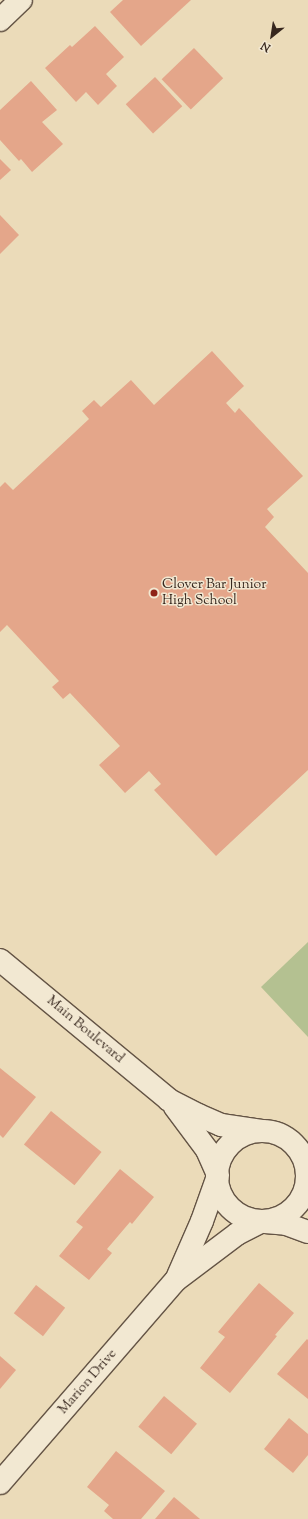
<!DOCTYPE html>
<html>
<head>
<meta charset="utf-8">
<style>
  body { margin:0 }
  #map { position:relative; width:308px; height:1519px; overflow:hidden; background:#ebdbb9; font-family:"Sorts Mill Goudy",serif }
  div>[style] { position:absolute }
  .green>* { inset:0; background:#b4c191 }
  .building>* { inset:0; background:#e4a68a; transform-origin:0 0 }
  .roads { filter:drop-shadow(1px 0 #645445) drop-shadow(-1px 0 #645445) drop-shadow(0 1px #645445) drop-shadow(0 -1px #645445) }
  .minor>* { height:22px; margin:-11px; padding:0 11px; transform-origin:11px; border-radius:11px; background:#f2e8d2 }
  .minor>.ring { margin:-11px; padding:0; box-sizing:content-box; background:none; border:22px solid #f2e8d2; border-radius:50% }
  .dots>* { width:11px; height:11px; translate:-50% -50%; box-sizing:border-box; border:2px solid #f2e8d2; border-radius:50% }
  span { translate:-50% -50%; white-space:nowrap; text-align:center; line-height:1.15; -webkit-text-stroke:3px #f2e8d2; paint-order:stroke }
  .poi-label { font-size:14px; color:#37271e }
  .left { translate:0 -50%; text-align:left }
  .street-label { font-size:14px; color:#37271e }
  .north { position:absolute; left:252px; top:16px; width:40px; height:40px; -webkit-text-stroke:3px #f2e8d2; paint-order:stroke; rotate:210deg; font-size:11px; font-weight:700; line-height:16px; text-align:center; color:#37271e }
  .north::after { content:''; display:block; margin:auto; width:14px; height:18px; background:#37271e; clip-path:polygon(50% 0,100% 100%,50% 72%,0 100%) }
</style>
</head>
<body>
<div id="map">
  <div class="green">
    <div style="clip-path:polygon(308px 942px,308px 1037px,261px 987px)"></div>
  </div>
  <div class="building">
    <div style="clip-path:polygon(123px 0,191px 0,141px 46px,110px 12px)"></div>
    <div style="clip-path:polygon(95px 26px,124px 57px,106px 74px,117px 86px,98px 105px,86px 92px,76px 102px,45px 68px,70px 45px,72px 47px)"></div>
    <div style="left:194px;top:48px;width:42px;height:45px;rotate:46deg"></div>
    <div style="left:155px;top:77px;width:40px;height:40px;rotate:47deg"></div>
    <div style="clip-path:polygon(31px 81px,57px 110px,42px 122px,63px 144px,32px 172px,21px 159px,19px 161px,0 140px,0 110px)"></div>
    <div style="clip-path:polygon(0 159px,11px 170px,0 180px)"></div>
    <div style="clip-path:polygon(0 215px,19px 235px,0 254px)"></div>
    <div style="clip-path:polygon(212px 351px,244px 386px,226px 403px,235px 413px,239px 408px,303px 476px,267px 509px,274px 517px,265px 527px,308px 573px,308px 770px,216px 856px,154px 790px,161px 784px,149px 771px,125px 793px,99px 765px,120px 746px,70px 693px,63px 699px,52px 687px,59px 681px,7px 625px,0 632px,0 487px,5px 482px,13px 490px,89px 419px,82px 411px,94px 400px,101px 407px,131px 380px,154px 405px)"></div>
    <div style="clip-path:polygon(0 1068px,36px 1097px,3px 1138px,0 1135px)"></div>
    <div style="left:51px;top:1111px;width:65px;height:43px;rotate:39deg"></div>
    <div style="clip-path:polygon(120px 1169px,154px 1197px,132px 1224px,130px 1222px,107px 1249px,112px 1253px,89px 1280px,59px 1256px,83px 1227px,76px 1222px)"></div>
    <div style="clip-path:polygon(259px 1283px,294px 1313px,275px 1335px,277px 1336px,230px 1393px,200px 1368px,225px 1337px,218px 1332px)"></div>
    <div style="left:36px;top:1285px;width:37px;height:36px;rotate:38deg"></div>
    <div style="clip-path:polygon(307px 1339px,308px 1340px,308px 1399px,277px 1374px)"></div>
    <div style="clip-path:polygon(0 1356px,16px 1370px,0 1389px)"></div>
    <div style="left:164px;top:1396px;width:43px;height:40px;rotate:40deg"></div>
    <div style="clip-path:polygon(289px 1418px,308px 1434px,308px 1455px,293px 1473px,264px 1449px)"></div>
    <div style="clip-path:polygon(116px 1451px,165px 1491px,141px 1519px,113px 1519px,104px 1511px,109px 1505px,87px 1487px)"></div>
    <div style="clip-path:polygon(174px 1497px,200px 1519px,155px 1519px)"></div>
  </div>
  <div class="roads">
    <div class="minor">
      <div style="left:0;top:20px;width:29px;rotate:-44deg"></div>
      <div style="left:0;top:960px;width:219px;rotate:39.6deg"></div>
      <div style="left:169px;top:1100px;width:33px;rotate:27deg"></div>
      <div style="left:198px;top:1115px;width:25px;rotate:23deg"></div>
      <div style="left:221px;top:1125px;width:41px;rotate:8.3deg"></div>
      <div style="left:175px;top:1107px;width:54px;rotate:53.3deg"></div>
      <div style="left:207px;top:1150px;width:24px;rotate:66deg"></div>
      <div class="ring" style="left:217px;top:1131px;width:68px;height:68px"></div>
      <div style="left:265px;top:1222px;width:21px;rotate:5deg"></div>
      <div style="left:286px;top:1224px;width:23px;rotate:20deg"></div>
      <div style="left:178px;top:1276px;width:60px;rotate:-66.4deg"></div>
      <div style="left:202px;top:1221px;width:48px;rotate:-70.4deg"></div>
      <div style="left:0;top:1483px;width:269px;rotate:-49.1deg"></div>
      <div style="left:176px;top:1280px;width:76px;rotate:-37deg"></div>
      <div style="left:237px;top:1234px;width:28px;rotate:-27deg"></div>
    </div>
  </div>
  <div class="dots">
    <div style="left:154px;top:593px;background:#8f2418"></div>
  </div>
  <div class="poi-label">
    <span class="left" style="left:162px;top:593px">Clover Bar Junior<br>High School</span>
  </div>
  <div class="street-label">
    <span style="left:85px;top:1030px;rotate:40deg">Main Boulevard</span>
    <span style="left:88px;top:1382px;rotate:-49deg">Marion Drive</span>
  </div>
  <div class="north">N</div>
</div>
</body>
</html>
